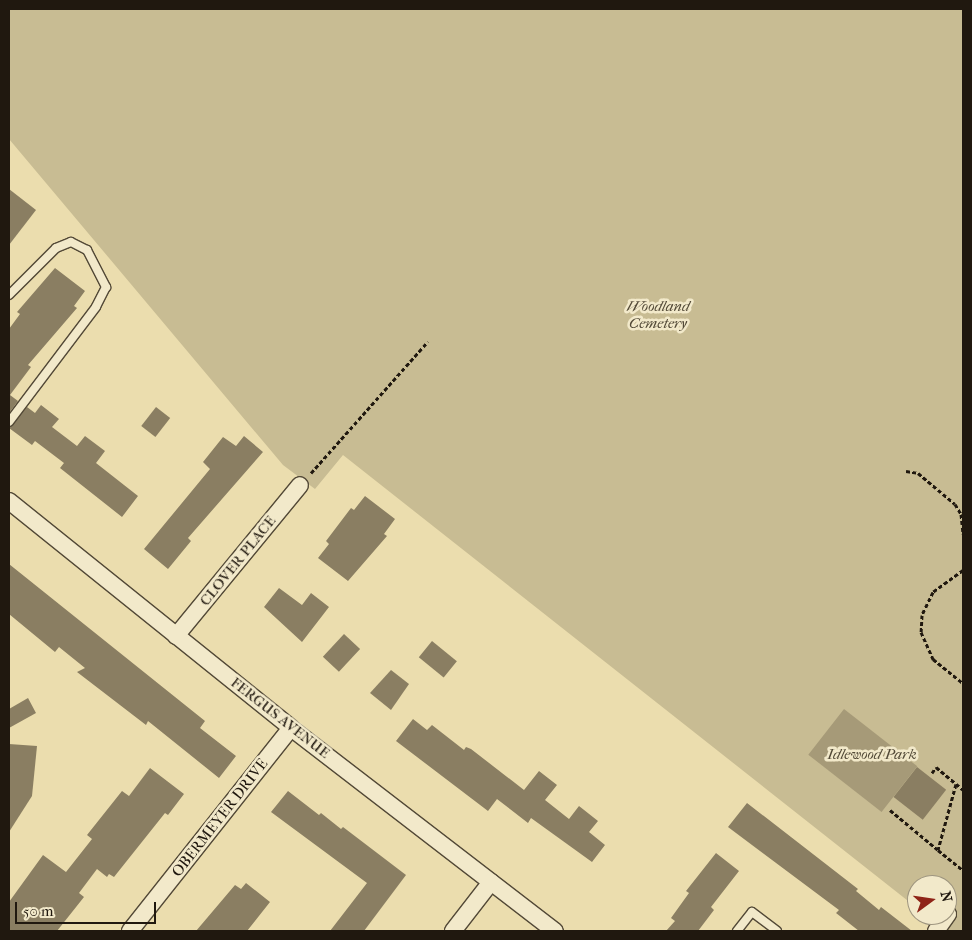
<!DOCTYPE html>
<html>
<head>
<meta charset="utf-8">
<style>
  body { margin:0 }
  #map { position:relative; width:972px; height:940px; overflow:hidden; background:#ebddae; font-family:"IM FELL French Canon",serif }
  div>[style] { position:absolute }
  .green>* { inset:0; background:#c8bc93 }
  .water>* { inset:0; background:#a69a78; transform-origin:0 0 }
  .building>* { inset:0; background:#8a7e62; transform-origin:0 0 }
  .path>* { height:3px; margin-top:-1.5px; transform-origin:0; background:repeating-linear-gradient(90deg,#20180f 0 4px,transparent 0 6.5px) }
  .roads { filter:drop-shadow(1px 0 #534937) drop-shadow(-1px 0 #534937) drop-shadow(0 1px #534937) drop-shadow(0 -1px #534937) }
  .lane>* { height:8px; margin:-4px; padding:0 4px; transform-origin:4px; border-radius:4px; background:#f2e9ca }
  .street>* { height:16px; margin:-8px; padding:0 8px; transform-origin:8px; border-radius:8px; background:#f2e9ca }
  span { translate:-50% -50%; white-space:nowrap; text-align:center; line-height:1.15; -webkit-text-stroke:5px #f2e9ca; paint-order:stroke }
  .park-label { font-size:15px; color:#524937; font-style:italic }
  .street-label { font-size:15px; color:#20180f }
  .frame { position:absolute; inset:0; border:10px solid #20180f; pointer-events:none }
  .north { position:absolute; left:907px; top:875px; width:50px; height:50px; box-sizing:border-box; background:#f2e9ca; border:1px solid #9e957f; border-radius:50%; rotate:76deg; font-size:14px; font-weight:700; line-height:20px; text-align:center; color:#20180f }
  .north::after { content:''; display:block; margin:auto; width:18px; height:22px; background:#8f2418; clip-path:polygon(50% 0,100% 100%,50% 72%,0 100%) }
  .scale { position:absolute; left:15px; top:902px; width:141px; height:22px; box-sizing:border-box; border:2px solid #20180f; border-top:0; padding-left:6px; font-size:15px; line-height:18px; white-space:nowrap; color:#20180f; -webkit-text-stroke:4px #f2e9ca; paint-order:stroke }
</style>
</head>
<body>
<div id="map">
  <div class="green">
    <div style="clip-path:polygon(9px 9px,963px 9px,963px 931px,948px 931px,926px 915px,947px 915px,947px 885px,917px 885px,917px 908px,343px 455px,315px 489px,283px 465px,9px 139px)"></div>
  </div>
  <div class="water">
    <div style="left:844px;top:709px;width:93px;height:58px;rotate:38deg"></div>
  </div>
  <div class="building">
    <div style="clip-path:polygon(9px 189px,36px 210px,9px 245px)"></div>
    <div style="clip-path:polygon(55px 268px,85px 291px,74px 306px,77px 308px,28px 365px,31px 367px,10px 395px,18px 401px,9px 413px,9px 329px,20px 314px,17px 312px)"></div>
    <div style="clip-path:polygon(41px 405px,59px 419px,52px 427px,77px 446px,85px 436px,105px 451px,96px 463px,138px 496px,122px 517px,60px 468px,64px 463px,35px 441px,32px 445px,9px 428px,27px 407px,35px 413px)"></div>
    <div style="left:156px;top:407px;width:18px;height:24px;rotate:38deg"></div>
    <div style="clip-path:polygon(244px 436px,263px 452px,188px 538px,191px 541px,168px 569px,144px 549px,210px 469px,203px 462px,223px 437px,236px 446px)"></div>
    <div style="clip-path:polygon(365px 496px,395px 519px,384px 534px,387px 536px,348px 581px,318px 558px,329px 544px,326px 541px,351px 508px,354px 510px)"></div>
    <div style="clip-path:polygon(9px 564px,205px 721px,200px 728px,236px 756px,219px 778px,148px 721px,146px 725px,77px 672px,85px 668px,59px 647px,55px 652px,9px 614px)"></div>
    <div style="clip-path:polygon(279px 588px,302px 605px,311px 593px,329px 607px,302px 642px,264px 607px)"></div>
    <div style="left:344px;top:634px;width:22px;height:31px;rotate:43deg"></div>
    <div style="left:432px;top:641px;width:32px;height:21px;rotate:39deg"></div>
    <div style="clip-path:polygon(391px 670px,409px 684px,391px 710px,370px 693px)"></div>
    <div style="clip-path:polygon(28px 698px,36px 713px,9px 728px,9px 709px)"></div>
    <div style="clip-path:polygon(413px 719px,427px 730px,432px 725px,464px 750px,466px 747px,471px 749px,524px 790px,539px 771px,557px 785px,545px 800px,569px 819px,579px 806px,598px 821px,589px 832px,605px 845px,592px 862px,531px 818px,528px 823px,497px 799px,488px 811px,396px 741px)"></div>
    <div style="clip-path:polygon(9px 744px,37px 746px,32px 796px,9px 832px)"></div>
    <div style="left:917px;top:767px;width:37px;height:38px;rotate:38deg"></div>
    <div style="clip-path:polygon(150px 768px,184px 794px,168px 815px,165px 813px,114px 877px,109px 874px,107px 877px,97px 869px,79px 893px,84px 897px,57px 931px,9px 931px,9px 902px,43px 855px,66px 872px,92px 839px,87px 835px,122px 791px,129px 796px)"></div>
    <div style="clip-path:polygon(288px 791px,319px 815px,321px 813px,341px 829px,343px 827px,406px 875px,364px 931px,330px 931px,367px 883px,271px 812px)"></div>
    <div style="clip-path:polygon(747px 803px,858px 889px,856px 891px,879px 910px,881px 907px,912px 931px,859px 931px,836px 913px,839px 910px,728px 827px)"></div>
    <div style="clip-path:polygon(716px 853px,739px 871px,711px 907px,714px 910px,698px 931px,666px 931px,675px 921px,671px 918px,689px 893px,686px 891px)"></div>
    <div style="clip-path:polygon(246px 883px,270px 902px,247px 931px,196px 931px,235px 885px,241px 889px)"></div>
  </div>
  <div class="path">
    <div style="left:906px;top:471px;width:12px;rotate:9deg"></div>
    <div style="left:918px;top:473px;width:48px;rotate:40deg"></div>
    <div style="left:955px;top:504px;width:12px;rotate:59deg"></div>
    <div style="left:961px;top:514px;width:20px;rotate:84deg"></div>
    <div style="left:311px;top:473px;width:176px;rotate:-48.4deg"></div>
    <div style="left:963px;top:570px;width:37px;rotate:144deg"></div>
    <div style="left:933px;top:592px;width:25px;rotate:116deg"></div>
    <div style="left:922px;top:615px;width:17px;rotate:93deg"></div>
    <div style="left:921px;top:632px;width:30px;rotate:66deg"></div>
    <div style="left:933px;top:659px;width:38px;rotate:39deg"></div>
    <div style="left:932px;top:773px;width:7px;rotate:-56deg"></div>
    <div style="left:936px;top:767px;width:35px;rotate:40deg"></div>
    <div style="left:956px;top:784px;width:68px;rotate:105.3deg"></div>
    <div style="left:938px;top:850px;width:32px;rotate:39deg"></div>
    <div style="left:890px;top:810px;width:62px;rotate:39.8deg"></div>
  </div>
  <div class="roads">
    <div class="lane">
      <div style="left:9px;top:295px;width:66px;rotate:-45deg"></div>
      <div style="left:56px;top:248px;width:16px;rotate:-22deg"></div>
      <div style="left:71px;top:242px;width:18px;rotate:27deg"></div>
      <div style="left:87px;top:250px;width:42px;rotate:62.8deg"></div>
      <div style="left:106px;top:287px;width:22px;rotate:117deg"></div>
      <div style="left:96px;top:307px;width:144px;rotate:127.1deg"></div>
      <div style="left:737px;top:931px;width:24px;rotate:-52deg"></div>
      <div style="left:752px;top:912px;width:31px;rotate:37deg"></div>
    </div>
    <div class="street">
      <div style="left:9px;top:501px;width:362px;rotate:38.8deg"></div>
      <div style="left:291px;top:728px;width:333px;rotate:37.6deg"></div>
      <div style="left:176px;top:636px;width:195px;rotate:-50.6deg"></div>
      <div style="left:130px;top:931px;width:259px;rotate:-51.6deg"></div>
      <div style="left:453px;top:931px;width:62px;rotate:-52.2deg"></div>
      <div style="left:936px;top:931px;width:21px;rotate:-55deg"></div>
    </div>
  </div>
  <div class="park-label">
    <span style="left:658px;top:315px">Woodland<br>Cemetery</span>
    <span style="left:872px;top:755px">Idlewood Park</span>
  </div>
  <div class="street-label">
    <span style="left:238px;top:561px;rotate:-51deg">CLOVER PLACE</span>
    <span style="left:280px;top:718px;rotate:38deg">FERGUS AVENUE</span>
    <span style="left:220px;top:818px;rotate:-52deg">OBERMEYER DRIVE</span>
  </div>
  <div class="frame"></div>
  <div class="north">N</div>
  <div class="scale">50 m</div>
</div>
</body>
</html>
